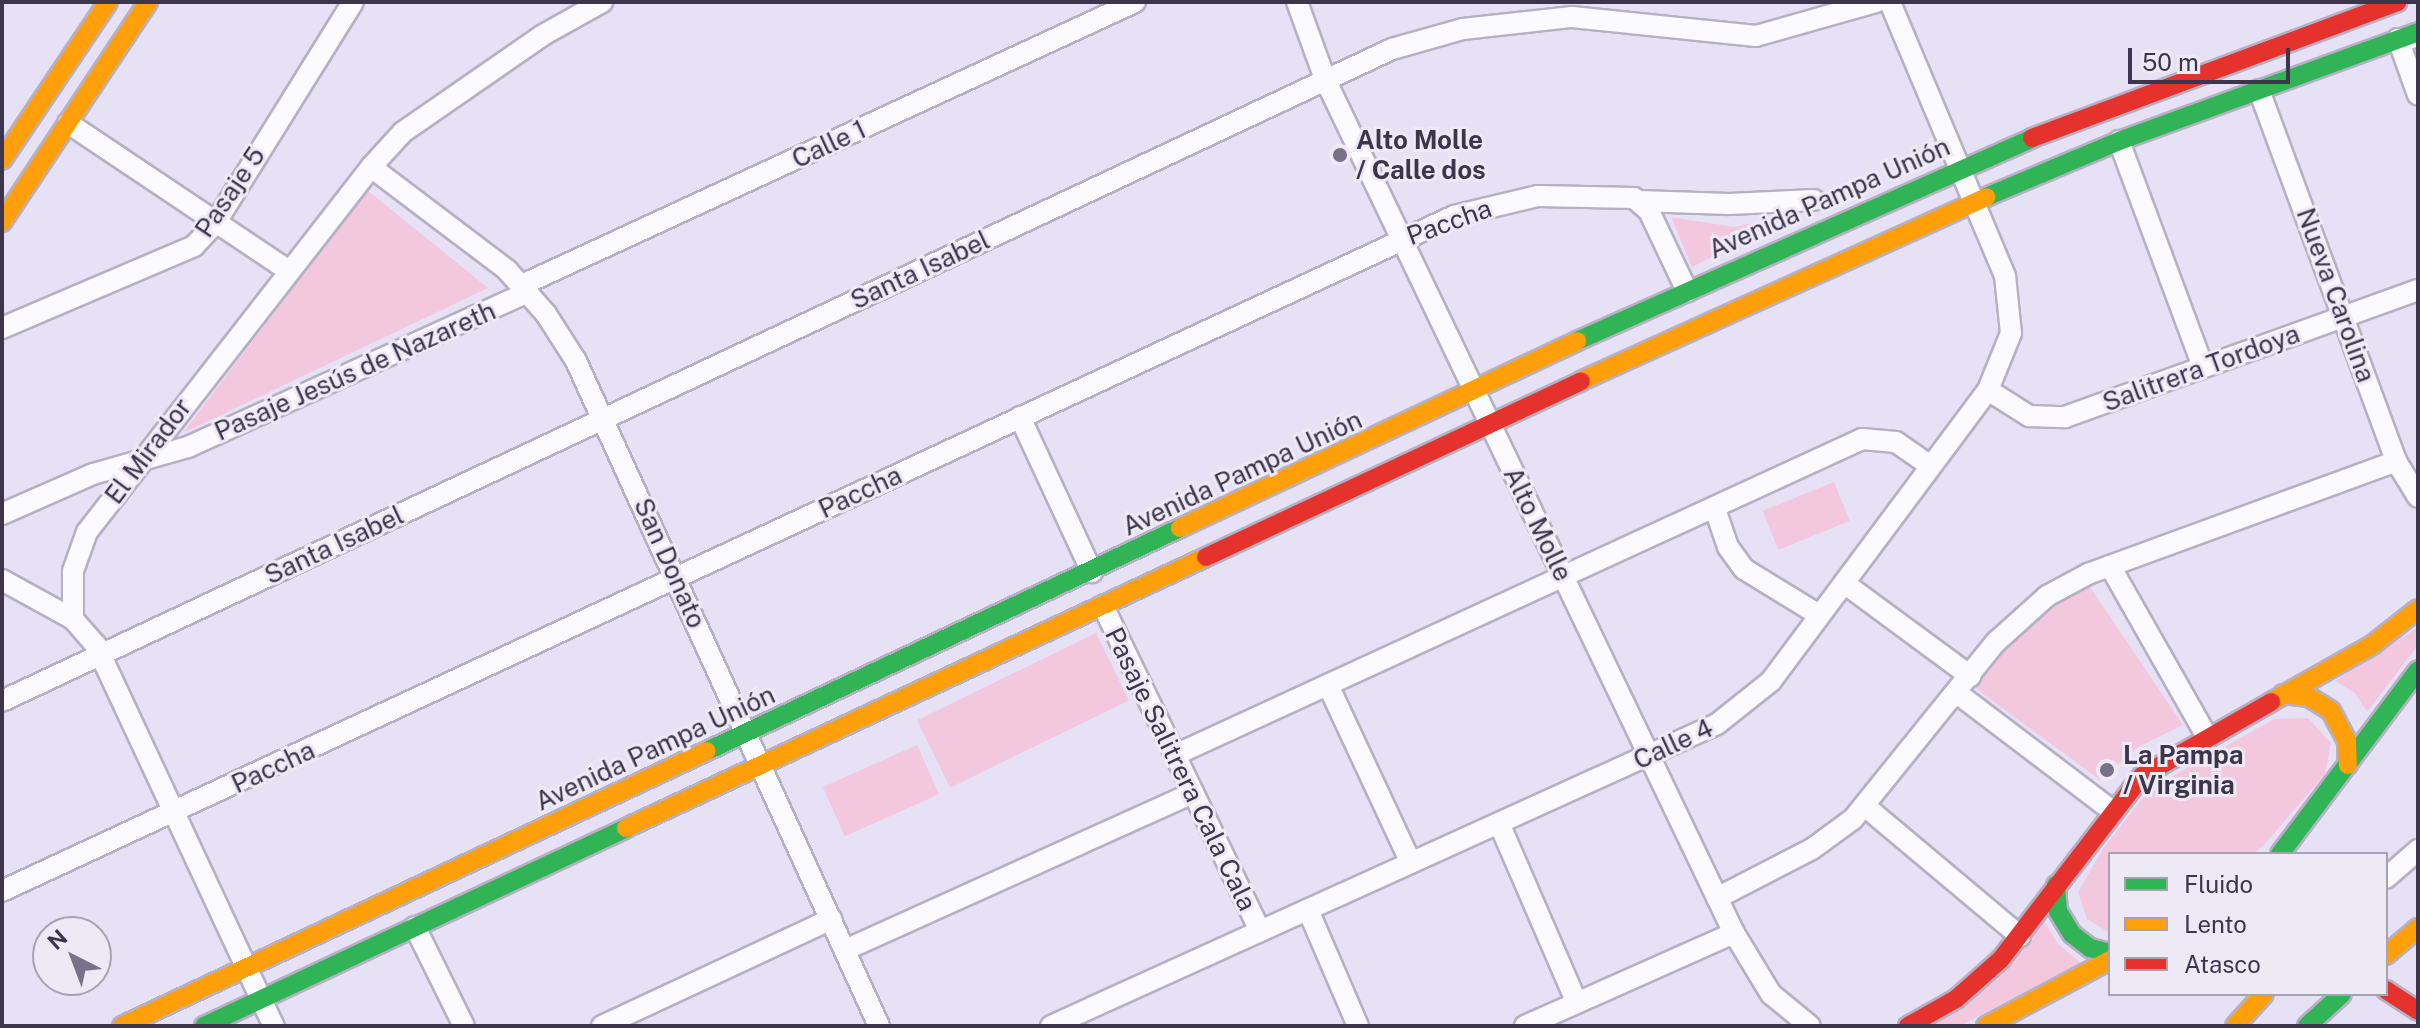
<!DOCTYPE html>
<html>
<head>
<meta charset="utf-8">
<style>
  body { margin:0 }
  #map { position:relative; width:2420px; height:1028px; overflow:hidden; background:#e6e1f5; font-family:"Public Sans",sans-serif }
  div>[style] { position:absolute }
  .green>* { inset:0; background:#f3c7de; transform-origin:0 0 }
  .roads { filter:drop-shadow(2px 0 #b6b0c4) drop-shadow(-2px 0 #b6b0c4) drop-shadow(0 2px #b6b0c4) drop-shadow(0 -2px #b6b0c4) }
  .street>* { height:20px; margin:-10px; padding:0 10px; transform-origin:10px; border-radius:10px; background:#fbfafe }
  .fast>* { height:18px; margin:-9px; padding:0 9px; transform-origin:9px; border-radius:9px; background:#30b455 }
  .slow>* { height:18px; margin:-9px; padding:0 9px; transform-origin:9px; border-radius:9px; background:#ff9f0a }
  .jam>* { height:18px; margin:-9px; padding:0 9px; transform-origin:9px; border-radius:9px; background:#e5322d }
  .dots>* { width:22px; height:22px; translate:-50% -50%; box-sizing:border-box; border:4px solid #edeaf6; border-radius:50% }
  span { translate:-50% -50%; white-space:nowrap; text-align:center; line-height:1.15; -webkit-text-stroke:6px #edeaf6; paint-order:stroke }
  .poi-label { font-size:26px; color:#3c354c; font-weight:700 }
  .left { translate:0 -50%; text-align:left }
  .street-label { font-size:26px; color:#3c354c }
  .frame { position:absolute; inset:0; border:4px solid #3c354c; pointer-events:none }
  .legend { position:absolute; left:2108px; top:852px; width:280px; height:144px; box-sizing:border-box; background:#edeaf6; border:2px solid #a6a2b2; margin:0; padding:10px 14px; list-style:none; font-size:24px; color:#3c354c }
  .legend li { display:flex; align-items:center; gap:16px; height:40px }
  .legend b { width:40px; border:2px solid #a6a2b2 }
  .north { position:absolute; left:32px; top:916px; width:80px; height:80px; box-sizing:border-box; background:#edeaf6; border:2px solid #a6a2b2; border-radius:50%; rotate:318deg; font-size:22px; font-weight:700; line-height:32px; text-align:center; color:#3c354c }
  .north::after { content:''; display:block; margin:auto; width:28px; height:36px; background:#787187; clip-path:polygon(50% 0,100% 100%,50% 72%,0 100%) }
  .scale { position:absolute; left:2128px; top:48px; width:162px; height:36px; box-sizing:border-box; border:4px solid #3c354c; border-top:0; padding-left:10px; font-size:24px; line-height:28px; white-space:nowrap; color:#3c354c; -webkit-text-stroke:6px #edeaf6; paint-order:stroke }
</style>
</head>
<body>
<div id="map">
  <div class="green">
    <div style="clip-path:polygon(367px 190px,488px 288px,183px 433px)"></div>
    <div style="clip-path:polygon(1793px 215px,1692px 267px,1671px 217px,1734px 227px)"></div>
    <div style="left:1834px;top:482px;width:42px;height:77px;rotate:68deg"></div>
    <div style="clip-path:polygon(2088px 584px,2183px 725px,2138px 747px,2100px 780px,1975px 688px,1998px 648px,2029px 616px)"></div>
    <div style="clip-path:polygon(2418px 627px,2418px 645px,2367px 712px,2355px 693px,2335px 681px)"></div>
    <div style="left:1096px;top:633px;width:75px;height:199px;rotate:64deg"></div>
    <div style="clip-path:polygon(2308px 718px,2331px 743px,2325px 774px,2263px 846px,2252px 854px,2110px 854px,2110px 933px,2087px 919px,2078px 892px,2104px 847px,2150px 789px,2274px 719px)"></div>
    <div style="left:917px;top:745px;width:54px;height:103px;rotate:66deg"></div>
    <div style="clip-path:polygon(2044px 921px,2058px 944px,2081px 963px,1959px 1026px,1929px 1026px)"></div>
  </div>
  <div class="roads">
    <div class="street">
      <div style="left:1297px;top:2px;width:82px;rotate:70deg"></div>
      <div style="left:1325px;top:79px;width:947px;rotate:64.41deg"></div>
      <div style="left:1734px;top:933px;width:71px;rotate:58.8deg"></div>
      <div style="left:1771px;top:994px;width:50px;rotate:39.4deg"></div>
      <div style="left:2410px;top:39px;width:12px;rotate:180deg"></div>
      <div style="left:2398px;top:39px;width:59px;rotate:70.3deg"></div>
      <div style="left:2259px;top:90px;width:395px;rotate:69.7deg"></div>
      <div style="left:2396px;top:461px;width:42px;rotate:58.6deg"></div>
      <div style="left:68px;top:123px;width:266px;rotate:33.8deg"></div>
      <div style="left:2119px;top:141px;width:241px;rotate:69.6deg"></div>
      <div style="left:371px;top:167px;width:171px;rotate:37.1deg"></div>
      <div style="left:507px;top:270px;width:59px;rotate:48.4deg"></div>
      <div style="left:546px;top:314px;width:56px;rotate:57.4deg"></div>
      <div style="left:576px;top:361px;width:731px;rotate:65.5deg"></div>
      <div style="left:1639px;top:201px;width:90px;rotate:1.9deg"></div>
      <div style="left:1729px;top:204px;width:85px;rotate:-2.7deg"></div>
      <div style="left:522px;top:285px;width:675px;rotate:-24.78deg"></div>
      <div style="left:2px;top:328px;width:209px;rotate:-23.1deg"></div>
      <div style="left:194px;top:246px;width:33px;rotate:-47deg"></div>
      <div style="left:216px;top:222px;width:259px;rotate:-58.1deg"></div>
      <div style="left:1988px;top:390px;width:49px;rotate:32.4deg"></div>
      <div style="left:2029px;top:416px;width:36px;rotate:2deg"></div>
      <div style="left:2065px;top:417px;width:375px;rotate:-19.8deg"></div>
      <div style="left:1020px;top:417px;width:171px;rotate:65.1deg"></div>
      <div style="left:1715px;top:509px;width:40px;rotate:71.1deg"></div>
      <div style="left:1728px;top:547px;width:27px;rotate:54deg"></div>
      <div style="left:1744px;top:569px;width:88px;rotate:31.5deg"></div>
      <div style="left:2px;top:514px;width:99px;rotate:-23.7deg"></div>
      <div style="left:93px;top:474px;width:99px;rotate:-15.9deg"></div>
      <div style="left:188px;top:447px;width:374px;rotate:-24.5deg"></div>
      <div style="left:2110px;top:566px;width:197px;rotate:60.4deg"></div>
      <div style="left:2px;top:580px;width:81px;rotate:28.8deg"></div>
      <div style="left:73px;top:619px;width:35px;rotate:49deg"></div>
      <div style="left:96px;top:645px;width:421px;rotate:65deg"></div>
      <div style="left:1844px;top:583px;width:157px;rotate:36.4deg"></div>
      <div style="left:1103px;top:606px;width:361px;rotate:64.2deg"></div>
      <div style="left:73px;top:619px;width:48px;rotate:-90deg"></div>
      <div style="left:73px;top:571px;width:41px;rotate:-70.3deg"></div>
      <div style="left:87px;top:532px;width:462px;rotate:-52.1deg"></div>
      <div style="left:371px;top:167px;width:47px;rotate:-47.6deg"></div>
      <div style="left:403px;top:132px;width:170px;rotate:-34.7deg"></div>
      <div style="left:543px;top:35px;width:68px;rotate:-29.2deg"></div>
      <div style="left:1328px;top:685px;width:196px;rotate:65deg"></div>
      <div style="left:1957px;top:693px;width:193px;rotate:37.2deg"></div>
      <div style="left:2px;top:701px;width:1535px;rotate:-25.13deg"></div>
      <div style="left:1392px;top:49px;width:74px;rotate:-15.7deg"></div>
      <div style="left:1463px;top:29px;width:110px;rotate:-6.3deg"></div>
      <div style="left:1572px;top:17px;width:185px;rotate:5.9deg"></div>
      <div style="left:1756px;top:36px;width:125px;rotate:-15.8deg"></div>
      <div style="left:1175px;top:755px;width:756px;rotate:-24.7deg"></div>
      <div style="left:1862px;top:439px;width:34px;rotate:5deg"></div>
      <div style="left:1896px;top:442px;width:40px;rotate:34.9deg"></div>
      <div style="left:1866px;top:807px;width:201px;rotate:40deg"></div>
      <div style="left:1499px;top:823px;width:196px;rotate:66.6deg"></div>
      <div style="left:2386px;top:878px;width:43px;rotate:-41.2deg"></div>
      <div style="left:2px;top:891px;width:1601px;rotate:-24.93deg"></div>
      <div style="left:1454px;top:216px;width:86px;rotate:-13.4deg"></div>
      <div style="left:1538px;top:196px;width:96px;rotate:1.2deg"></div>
      <div style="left:1634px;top:198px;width:20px;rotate:41deg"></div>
      <div style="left:1649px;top:211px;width:89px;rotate:64.6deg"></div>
      <div style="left:1717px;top:898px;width:107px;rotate:-27.3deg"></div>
      <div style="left:1812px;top:849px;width:51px;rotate:-36.2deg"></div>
      <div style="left:1853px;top:819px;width:228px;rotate:-51.1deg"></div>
      <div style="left:1996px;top:642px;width:69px;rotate:-42deg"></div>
      <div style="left:2047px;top:596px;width:47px;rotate:-28.2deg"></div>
      <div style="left:2088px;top:574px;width:328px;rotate:-20.1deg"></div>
      <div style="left:1308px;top:910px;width:126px;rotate:66.7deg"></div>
      <div style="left:415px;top:927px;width:110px;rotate:63.7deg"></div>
      <div style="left:845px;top:950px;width:382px;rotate:-24.3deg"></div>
      <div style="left:602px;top:1026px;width:253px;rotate:-25deg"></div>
      <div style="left:1051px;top:1026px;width:731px;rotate:-24.39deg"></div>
      <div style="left:1717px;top:724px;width:69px;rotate:-38.5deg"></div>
      <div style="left:1771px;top:681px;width:363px;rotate:-53.3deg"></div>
      <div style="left:1988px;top:390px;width:61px;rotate:-68deg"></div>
      <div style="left:2011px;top:333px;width:57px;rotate:-96deg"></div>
      <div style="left:2005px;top:276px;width:297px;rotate:-112.8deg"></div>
      <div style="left:1525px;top:1026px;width:229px;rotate:-24deg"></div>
    </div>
    <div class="fast">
      <div style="left:1986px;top:197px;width:144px;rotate:-22.8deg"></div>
      <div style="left:2119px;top:141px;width:318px;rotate:-20deg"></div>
      <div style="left:1577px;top:341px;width:498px;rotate:-24deg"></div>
      <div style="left:707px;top:751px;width:523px;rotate:-25.24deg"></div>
      <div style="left:2280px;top:854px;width:230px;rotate:-53.1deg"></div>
      <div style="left:2056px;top:885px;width:26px;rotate:86deg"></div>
      <div style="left:2058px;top:911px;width:27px;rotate:59deg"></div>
      <div style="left:2072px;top:934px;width:23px;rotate:38deg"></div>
      <div style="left:2090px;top:948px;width:21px;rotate:14deg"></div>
      <div style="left:204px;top:1026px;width:466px;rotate:-25.1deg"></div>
      <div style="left:2307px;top:1026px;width:47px;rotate:-42.4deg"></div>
    </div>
    <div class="slow">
      <div style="left:2px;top:160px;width:190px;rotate:-56.1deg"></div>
      <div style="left:2px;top:222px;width:264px;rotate:-56.4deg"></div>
      <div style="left:1581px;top:381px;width:445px;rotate:-24.4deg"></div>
      <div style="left:1180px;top:528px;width:439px;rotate:-25.2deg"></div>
      <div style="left:2283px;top:694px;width:26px;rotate:7deg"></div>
      <div style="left:2309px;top:697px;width:26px;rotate:32deg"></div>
      <div style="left:2331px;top:711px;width:34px;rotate:62deg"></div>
      <div style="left:2347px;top:741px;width:24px;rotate:88deg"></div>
      <div style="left:2271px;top:702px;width:116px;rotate:-29.4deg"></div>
      <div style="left:2372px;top:645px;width:58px;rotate:-38deg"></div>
      <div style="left:626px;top:828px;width:640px;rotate:-25.04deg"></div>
      <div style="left:2386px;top:955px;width:42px;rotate:-40.2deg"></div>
      <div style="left:122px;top:1026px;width:646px;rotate:-25.18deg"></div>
      <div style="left:1986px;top:1026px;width:140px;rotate:-28deg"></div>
      <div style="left:2235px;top:1026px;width:43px;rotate:-47.8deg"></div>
    </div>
    <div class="jam">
      <div style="left:2032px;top:138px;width:390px;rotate:-20.4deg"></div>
      <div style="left:1206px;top:557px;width:414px;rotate:-25.1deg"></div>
      <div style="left:2386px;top:990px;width:38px;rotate:33deg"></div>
      <div style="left:1908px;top:1026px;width:55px;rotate:-29.4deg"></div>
      <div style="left:1956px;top:999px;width:60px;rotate:-41.6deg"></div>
      <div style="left:2001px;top:959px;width:231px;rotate:-52.4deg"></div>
      <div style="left:2142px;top:776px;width:149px;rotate:-29.8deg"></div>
    </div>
  </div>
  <div class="dots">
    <div style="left:1340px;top:155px;background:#787187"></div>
    <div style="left:2107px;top:770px;background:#787187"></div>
  </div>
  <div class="poi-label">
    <span class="left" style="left:1356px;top:155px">Alto Molle<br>/ Calle dos</span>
    <span class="left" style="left:2123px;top:770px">La Pampa<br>/ Virginia</span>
  </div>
  <div class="street-label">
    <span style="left:829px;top:144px;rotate:-25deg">Calle 1</span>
    <span style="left:230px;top:192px;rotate:-56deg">Pasaje 5</span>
    <span style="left:1829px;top:198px;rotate:-24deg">Avenida Pampa Unión</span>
    <span style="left:1449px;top:222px;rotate:-20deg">Paccha</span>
    <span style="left:920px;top:270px;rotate:-25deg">Santa Isabel</span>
    <span style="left:2336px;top:295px;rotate:70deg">Nueva Carolina</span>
    <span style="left:2201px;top:368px;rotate:-20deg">Salitrera Tordoya</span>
    <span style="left:355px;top:371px;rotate:-24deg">Pasaje Jesús de Nazareth</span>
    <span style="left:148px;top:451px;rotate:-53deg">El Mirador</span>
    <span style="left:1242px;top:473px;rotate:-25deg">Avenida Pampa Unión</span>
    <span style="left:860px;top:492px;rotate:-25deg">Paccha</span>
    <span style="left:1538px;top:524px;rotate:64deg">Alto Molle</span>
    <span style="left:334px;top:545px;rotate:-25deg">Santa Isabel</span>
    <span style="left:670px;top:563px;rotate:66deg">San Donato</span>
    <span style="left:1673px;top:744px;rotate:-25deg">Calle 4</span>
    <span style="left:655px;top:748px;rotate:-25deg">Avenida Pampa Unión</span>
    <span style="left:273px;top:767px;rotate:-25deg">Paccha</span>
    <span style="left:1181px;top:769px;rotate:64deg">Pasaje Salitrera Cala Cala</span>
  </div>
  <div class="frame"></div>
  <ul class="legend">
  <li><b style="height:10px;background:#30b455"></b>Fluido</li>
  <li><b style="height:10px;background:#ff9f0a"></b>Lento</li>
  <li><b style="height:10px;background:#e5322d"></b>Atasco</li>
  </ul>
  <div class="north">N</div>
  <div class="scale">50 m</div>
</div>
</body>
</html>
